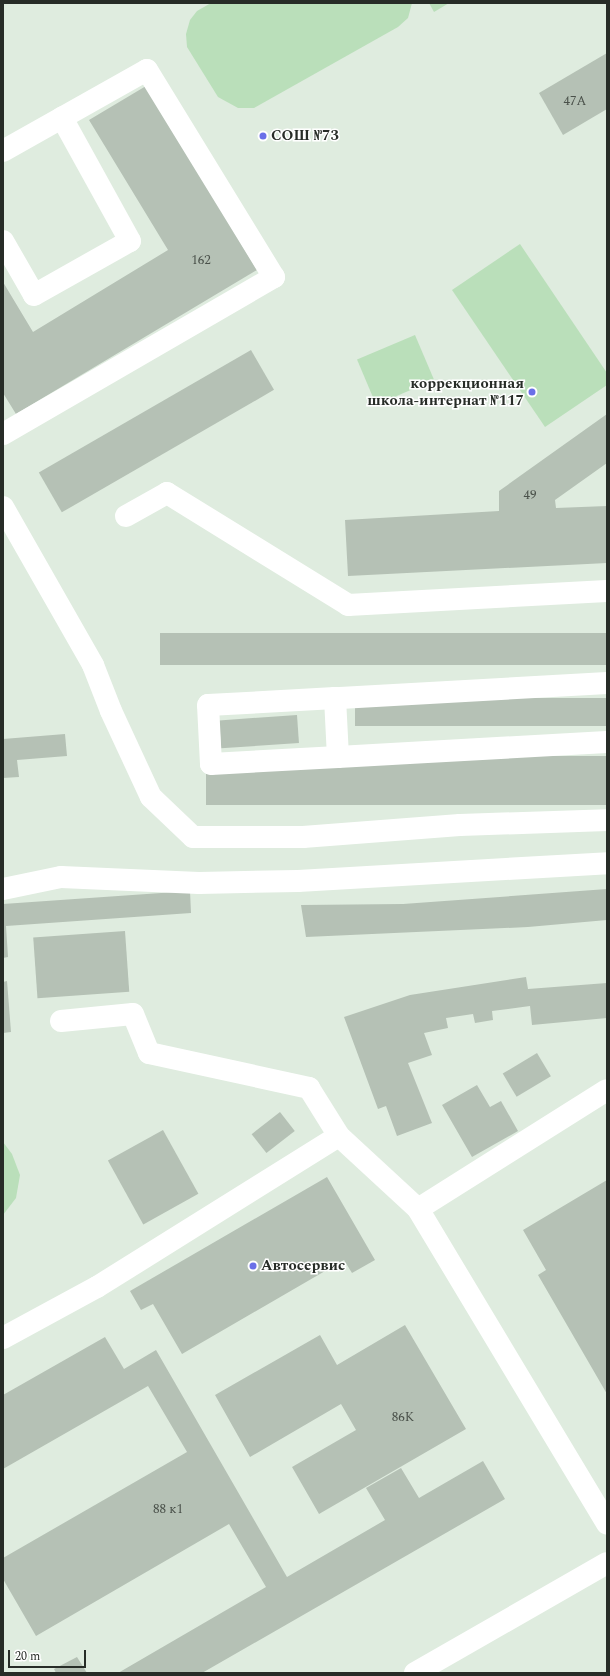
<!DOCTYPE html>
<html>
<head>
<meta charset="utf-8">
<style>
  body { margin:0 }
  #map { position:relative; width:610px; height:1676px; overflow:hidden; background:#dfecdf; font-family:Spectral,serif }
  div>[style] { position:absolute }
  .green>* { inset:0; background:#badfba; transform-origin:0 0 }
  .building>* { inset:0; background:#b5c1b5; transform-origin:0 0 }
  .minor>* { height:22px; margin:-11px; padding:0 11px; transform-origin:11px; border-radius:11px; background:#fff }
  .dots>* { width:11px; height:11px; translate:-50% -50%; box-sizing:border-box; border:2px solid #fff; border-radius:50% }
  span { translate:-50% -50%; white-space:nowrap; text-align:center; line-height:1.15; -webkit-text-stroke:3px #fff; paint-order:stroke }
  .number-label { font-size:13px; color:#4a514a }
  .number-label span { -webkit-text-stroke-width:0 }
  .poi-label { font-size:15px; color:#272c27; font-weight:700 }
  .left { translate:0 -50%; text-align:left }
  .right { translate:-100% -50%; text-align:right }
  .frame { position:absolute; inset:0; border:4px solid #272c27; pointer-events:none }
  .scale { position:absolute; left:8px; top:1650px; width:78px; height:18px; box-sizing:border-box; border:2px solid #272c27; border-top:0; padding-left:5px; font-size:12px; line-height:14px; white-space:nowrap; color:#272c27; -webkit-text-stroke:3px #fff; paint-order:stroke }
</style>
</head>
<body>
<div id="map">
  <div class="green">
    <div style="clip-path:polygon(211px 3px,412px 3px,408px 18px,398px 27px,254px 108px,238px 108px,218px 97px,187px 47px,186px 34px,190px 20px,197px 11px)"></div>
    <div style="clip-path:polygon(429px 3px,449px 3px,434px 12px)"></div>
    <div style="clip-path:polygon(520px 244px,607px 373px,607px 385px,545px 427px,452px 290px)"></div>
    <div style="left:415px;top:335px;width:49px;height:63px;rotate:67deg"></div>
    <div style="clip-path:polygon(3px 1142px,12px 1154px,20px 1175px,16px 1198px,3px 1215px)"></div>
  </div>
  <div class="building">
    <div style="clip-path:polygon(607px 53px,607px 109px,563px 135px,539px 93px)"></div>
    <div style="clip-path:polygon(146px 86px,257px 270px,16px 414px,3px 393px,3px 282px,33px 332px,168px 250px,89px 120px)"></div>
    <div style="left:251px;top:350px;width:46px;height:245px;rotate:60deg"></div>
    <div style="clip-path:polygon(607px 414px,607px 463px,555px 500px,556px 508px,607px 506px,607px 563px,348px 576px,345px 520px,499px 511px,499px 491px)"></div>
    <div style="left:607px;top:633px;width:32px;height:447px;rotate:90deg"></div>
    <div style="left:607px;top:698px;width:28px;height:252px;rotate:90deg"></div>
    <div style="left:297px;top:715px;width:28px;height:78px;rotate:86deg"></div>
    <div style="clip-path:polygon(65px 734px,67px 756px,17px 760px,19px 777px,3px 778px,3px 739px)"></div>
    <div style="left:607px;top:756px;width:49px;height:401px;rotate:90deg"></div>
    <div style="clip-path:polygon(607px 889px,607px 920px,528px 927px,306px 937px,301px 905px,403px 904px)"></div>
    <div style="clip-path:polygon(190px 891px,191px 913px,6px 926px,8px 957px,3px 958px,3px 904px)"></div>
    <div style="left:125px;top:931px;width:61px;height:92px;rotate:86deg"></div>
    <div style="clip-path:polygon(526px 977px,528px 989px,607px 983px,607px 1018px,532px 1025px,530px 1006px,492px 1011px,493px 1020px,475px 1023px,473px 1014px,446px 1018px,448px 1028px,424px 1033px,432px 1055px,408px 1063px,432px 1123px,397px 1136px,386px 1106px,378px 1109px,344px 1017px,410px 995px)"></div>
    <div style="clip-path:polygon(7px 981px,11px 1032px,3px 1033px,3px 982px)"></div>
    <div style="left:537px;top:1053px;width:27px;height:40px;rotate:59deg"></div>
    <div style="clip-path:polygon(477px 1085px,490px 1107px,501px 1101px,518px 1131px,472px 1157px,442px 1105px)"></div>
    <div style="left:280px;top:1112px;width:24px;height:36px;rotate:52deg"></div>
    <div style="left:163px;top:1130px;width:73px;height:63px;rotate:61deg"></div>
    <div style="clip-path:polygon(327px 1177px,375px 1260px,352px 1273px,344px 1260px,182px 1354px,153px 1304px,141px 1310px,130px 1291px)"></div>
    <div style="clip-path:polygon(607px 1180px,607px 1394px,538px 1275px,546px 1270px,523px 1230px)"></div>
    <div style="clip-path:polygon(405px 1325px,466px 1429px,319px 1514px,292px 1467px,356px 1430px,341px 1404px,250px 1457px,215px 1395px,320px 1335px,337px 1365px)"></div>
    <div style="clip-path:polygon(105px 1337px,124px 1369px,156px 1350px,287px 1577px,385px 1520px,366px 1488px,401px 1468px,419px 1498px,483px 1461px,505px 1499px,202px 1673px,118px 1673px,266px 1587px,229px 1524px,36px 1636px,3px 1579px,3px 1558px,187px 1452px,148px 1386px,3px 1469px,3px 1395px)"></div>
    <div style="clip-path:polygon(77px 1657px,87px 1673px,56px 1673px,54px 1669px)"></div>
  </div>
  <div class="minor">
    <div style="left:3px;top:151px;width:165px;rotate:-29.4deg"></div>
    <div style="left:147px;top:70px;width:243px;rotate:58.5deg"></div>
    <div style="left:274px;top:277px;width:313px;rotate:149.9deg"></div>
    <div style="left:3px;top:241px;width:62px;rotate:60.1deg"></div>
    <div style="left:34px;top:295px;width:110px;rotate:-29.4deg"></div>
    <div style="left:130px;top:241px;width:141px;rotate:-118.9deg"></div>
    <div style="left:3px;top:507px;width:182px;rotate:60.3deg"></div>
    <div style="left:93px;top:665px;width:49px;rotate:68.6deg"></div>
    <div style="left:111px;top:711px;width:95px;rotate:65.1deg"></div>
    <div style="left:151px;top:797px;width:58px;rotate:43.6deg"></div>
    <div style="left:193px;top:837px;width:110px"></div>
    <div style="left:303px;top:837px;width:157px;rotate:-4.4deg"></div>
    <div style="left:460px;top:825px;width:147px;rotate:-1.9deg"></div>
    <div style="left:126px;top:516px;width:47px;rotate:-29.3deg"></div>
    <div style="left:167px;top:493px;width:213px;rotate:31.7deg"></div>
    <div style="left:348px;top:605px;width:259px;rotate:-3.1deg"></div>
    <div style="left:607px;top:683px;width:272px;rotate:176.8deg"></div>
    <div style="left:335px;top:698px;width:59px;rotate:87.1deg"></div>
    <div style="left:338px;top:757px;width:269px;rotate:-3.2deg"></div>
    <div style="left:335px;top:698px;width:127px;rotate:176.8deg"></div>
    <div style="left:208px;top:705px;width:59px;rotate:87.1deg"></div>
    <div style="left:211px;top:764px;width:127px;rotate:-3.2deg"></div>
    <div style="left:3px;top:889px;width:59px;rotate:-11.7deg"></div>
    <div style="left:61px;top:877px;width:138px;rotate:2.5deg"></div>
    <div style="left:199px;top:883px;width:99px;rotate:-1.2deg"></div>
    <div style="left:298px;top:881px;width:310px;rotate:-3.3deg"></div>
    <div style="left:61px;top:1021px;width:72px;rotate:-5.6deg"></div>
    <div style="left:133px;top:1014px;width:42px;rotate:67.7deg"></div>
    <div style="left:149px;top:1053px;width:164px;rotate:12.3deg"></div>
    <div style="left:309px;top:1088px;width:57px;rotate:58deg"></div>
    <div style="left:339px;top:1136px;width:108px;rotate:42.7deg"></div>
    <div style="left:418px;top:1209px;width:367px;rotate:59deg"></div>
    <div style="left:418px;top:1209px;width:223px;rotate:-32.2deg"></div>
    <div style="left:3px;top:1338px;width:107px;rotate:-28.5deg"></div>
    <div style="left:97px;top:1287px;width:285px;rotate:-32deg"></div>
    <div style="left:415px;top:1673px;width:221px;rotate:-29.8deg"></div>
  </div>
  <div class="dots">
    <div style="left:263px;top:136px;background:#6a6fe8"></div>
    <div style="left:532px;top:392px;background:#6a6fe8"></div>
    <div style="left:253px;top:1266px;background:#6a6fe8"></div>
  </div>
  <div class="number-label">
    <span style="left:575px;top:101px">47А</span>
    <span style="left:201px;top:260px">162</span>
    <span style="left:530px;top:495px">49</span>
    <span style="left:403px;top:1417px">86К</span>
    <span style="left:168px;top:1509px">88 к1</span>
  </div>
  <div class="poi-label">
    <span class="left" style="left:271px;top:136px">СОШ №73</span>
    <span class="right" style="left:524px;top:392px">коррекционная<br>школа-интернат №117</span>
    <span class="left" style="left:261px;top:1266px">Автосервис</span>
  </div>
  <div class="frame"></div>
  <div class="scale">20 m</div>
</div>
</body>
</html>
